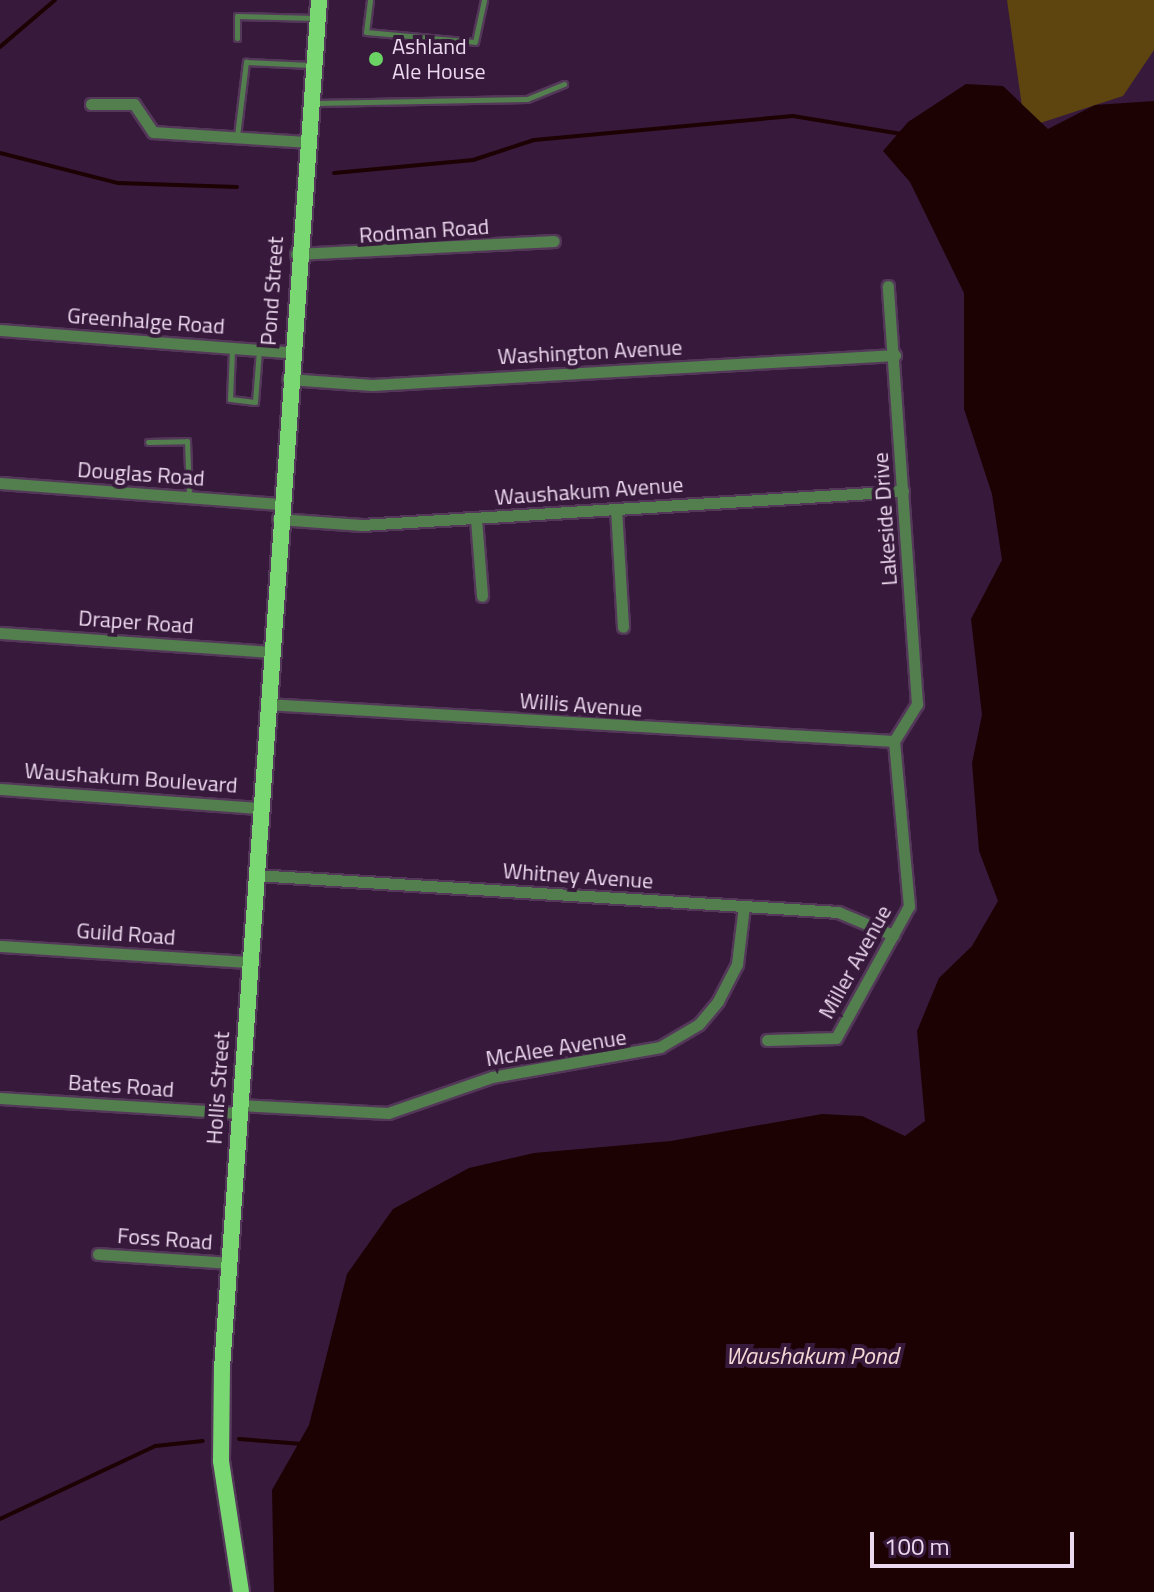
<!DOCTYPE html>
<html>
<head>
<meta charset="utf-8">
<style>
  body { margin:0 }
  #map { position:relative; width:1154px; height:1592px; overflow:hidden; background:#37193c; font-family:"Titillium Web",sans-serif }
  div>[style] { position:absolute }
  .green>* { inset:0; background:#5e4510 }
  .water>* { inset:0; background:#1d0203 }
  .stream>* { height:4px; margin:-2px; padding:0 2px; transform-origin:2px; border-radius:2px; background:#1d0203 }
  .roads { filter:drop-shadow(2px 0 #543859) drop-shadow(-2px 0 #543859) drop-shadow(0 2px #543859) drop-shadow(0 -2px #543859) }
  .service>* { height:5px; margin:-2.5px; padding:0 2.5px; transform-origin:2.5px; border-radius:2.5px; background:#537f4f }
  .minor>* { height:11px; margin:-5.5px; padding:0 5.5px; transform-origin:5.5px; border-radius:5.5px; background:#537f4f }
  .primary>* { height:16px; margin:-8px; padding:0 8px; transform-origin:8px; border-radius:8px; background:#7ad872 }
  .dots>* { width:22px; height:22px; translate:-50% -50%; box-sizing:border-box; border:4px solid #37193c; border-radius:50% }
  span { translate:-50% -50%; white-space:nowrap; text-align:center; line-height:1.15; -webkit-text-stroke:8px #37193c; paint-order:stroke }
  .poi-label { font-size:22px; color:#edd9ef }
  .left { translate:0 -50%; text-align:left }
  .street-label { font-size:22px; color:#edd9ef }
  .water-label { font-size:24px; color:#f4d7d5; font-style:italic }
  .scale { position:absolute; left:870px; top:1532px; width:204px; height:36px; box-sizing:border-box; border:4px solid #edd9ef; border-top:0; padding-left:10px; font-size:24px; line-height:28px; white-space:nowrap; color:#edd9ef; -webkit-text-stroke:6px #37193c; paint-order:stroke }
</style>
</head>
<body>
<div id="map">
  <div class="green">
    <div style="clip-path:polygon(1007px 0,1154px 0,1154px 50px,1123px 96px,1025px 128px)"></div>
  </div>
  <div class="water">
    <div style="clip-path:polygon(966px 84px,1003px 86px,1048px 129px,1095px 105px,1154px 101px,1154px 1592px,274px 1592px,272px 1490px,309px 1425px,347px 1274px,393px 1209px,469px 1168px,534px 1153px,671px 1141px,822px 1114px,862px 1116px,905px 1136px,925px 1121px,917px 1031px,939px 978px,972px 946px,998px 901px,979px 851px,972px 763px,982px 715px,971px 619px,1002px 560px,992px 494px,964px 409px,964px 293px,910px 182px,883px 151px,908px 122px)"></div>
  </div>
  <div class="stream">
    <div style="left:0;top:47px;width:72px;rotate:-40.5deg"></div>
    <div style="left:0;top:153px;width:122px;rotate:14.3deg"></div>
    <div style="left:118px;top:183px;width:119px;rotate:1.9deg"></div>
    <div style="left:334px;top:173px;width:140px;rotate:-5.3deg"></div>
    <div style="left:473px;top:160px;width:64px;rotate:-18.2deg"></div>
    <div style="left:534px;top:140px;width:260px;rotate:-5.3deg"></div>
    <div style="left:793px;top:116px;width:110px;rotate:9.4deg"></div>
    <div style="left:239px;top:1439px;width:64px;rotate:4.5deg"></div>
    <div style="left:0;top:1519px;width:171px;rotate:-25.2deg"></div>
    <div style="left:155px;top:1446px;width:48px;rotate:-5.9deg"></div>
  </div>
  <div class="roads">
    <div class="service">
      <div style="left:370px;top:0;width:32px;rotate:97deg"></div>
      <div style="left:366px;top:32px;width:109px;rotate:5.2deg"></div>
      <div style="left:475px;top:42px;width:43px;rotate:-77.9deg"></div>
      <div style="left:237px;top:38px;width:22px;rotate:-90deg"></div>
      <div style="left:237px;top:16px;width:79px;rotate:1.5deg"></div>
      <div style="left:316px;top:103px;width:211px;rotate:-1.1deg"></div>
      <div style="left:527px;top:99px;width:40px;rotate:-22deg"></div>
      <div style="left:237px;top:136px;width:75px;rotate:-83.1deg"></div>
      <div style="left:246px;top:62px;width:64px;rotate:2.7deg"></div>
      <div style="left:232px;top:350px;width:49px;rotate:92.3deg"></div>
      <div style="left:230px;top:399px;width:25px;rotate:7deg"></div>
      <div style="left:255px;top:402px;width:52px;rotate:-85.6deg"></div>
      <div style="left:148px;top:442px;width:39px;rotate:-1deg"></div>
      <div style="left:187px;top:441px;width:55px;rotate:87.9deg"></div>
    </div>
    <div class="minor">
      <div style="left:91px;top:104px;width:43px"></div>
      <div style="left:134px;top:104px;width:34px;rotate:56deg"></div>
      <div style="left:153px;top:132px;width:153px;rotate:3.7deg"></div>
      <div style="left:296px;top:254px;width:258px;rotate:-2.9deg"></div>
      <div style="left:0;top:330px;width:290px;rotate:4.4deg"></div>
      <div style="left:288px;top:379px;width:84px;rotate:4.1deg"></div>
      <div style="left:372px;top:385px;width:524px;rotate:-3.28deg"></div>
      <div style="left:0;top:483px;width:280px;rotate:4.3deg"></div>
      <div style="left:616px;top:509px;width:118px;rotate:86.6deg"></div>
      <div style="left:278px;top:519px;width:84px;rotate:4.1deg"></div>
      <div style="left:362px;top:525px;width:542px;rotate:-3.6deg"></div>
      <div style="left:476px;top:519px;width:77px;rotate:85.5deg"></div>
      <div style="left:0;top:633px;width:270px;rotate:4deg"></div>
      <div style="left:266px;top:704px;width:629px;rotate:3.37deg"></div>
      <div style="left:894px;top:741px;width:44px;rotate:-58.1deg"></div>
      <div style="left:917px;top:704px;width:419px;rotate:-94deg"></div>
      <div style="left:0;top:789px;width:260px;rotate:4.2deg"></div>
      <div style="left:255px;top:875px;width:584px;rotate:3.63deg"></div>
      <div style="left:838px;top:912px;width:60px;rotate:22.7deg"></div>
      <div style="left:0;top:946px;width:250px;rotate:3.7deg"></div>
      <div style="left:767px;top:1040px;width:69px;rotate:-1.7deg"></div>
      <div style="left:836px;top:1038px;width:151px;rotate:-61.1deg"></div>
      <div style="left:909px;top:906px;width:166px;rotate:-95.2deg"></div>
      <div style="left:0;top:1098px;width:239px;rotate:3.6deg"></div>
      <div style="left:239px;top:1105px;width:149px;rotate:3.1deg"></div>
      <div style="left:388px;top:1113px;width:110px;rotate:-19.1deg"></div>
      <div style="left:492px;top:1077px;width:171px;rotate:-10.1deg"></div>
      <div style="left:660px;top:1047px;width:45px;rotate:-30.5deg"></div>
      <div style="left:699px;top:1024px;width:30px;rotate:-50deg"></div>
      <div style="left:718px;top:1001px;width:42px;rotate:-62.8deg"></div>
      <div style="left:737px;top:964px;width:58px;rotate:-83.1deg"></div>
      <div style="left:98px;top:1254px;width:131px;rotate:3.9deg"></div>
    </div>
    <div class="primary">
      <div style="left:241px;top:1592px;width:133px;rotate:-98.7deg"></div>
      <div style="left:221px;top:1461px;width:93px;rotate:-89.4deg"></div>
      <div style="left:222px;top:1368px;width:1371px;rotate:-85.94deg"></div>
    </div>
  </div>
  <div class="dots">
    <div style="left:376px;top:59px;background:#6bd363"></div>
  </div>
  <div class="poi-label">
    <span class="left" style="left:392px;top:59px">Ashland<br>Ale House</span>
  </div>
  <div class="street-label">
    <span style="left:424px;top:231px;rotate:-4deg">Rodman Road</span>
    <span style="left:272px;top:291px;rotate:-86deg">Pond Street</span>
    <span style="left:146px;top:321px;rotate:4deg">Greenhalge Road</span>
    <span style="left:590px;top:352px;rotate:-3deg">Washington Avenue</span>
    <span style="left:141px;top:474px;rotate:4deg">Douglas Road</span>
    <span style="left:589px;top:491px;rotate:-4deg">Waushakum Avenue</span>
    <span style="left:885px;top:519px;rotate:-94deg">Lakeside Drive</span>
    <span style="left:136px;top:622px;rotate:4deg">Draper Road</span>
    <span style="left:581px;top:705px;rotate:4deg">Willis Avenue</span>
    <span style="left:131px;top:778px;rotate:4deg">Waushakum Boulevard</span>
    <span style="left:578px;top:876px;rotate:4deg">Whitney Avenue</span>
    <span style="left:126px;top:934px;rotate:4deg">Guild Road</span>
    <span style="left:855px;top:962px;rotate:-61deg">Miller Avenue</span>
    <span style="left:556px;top:1048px;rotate:-9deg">McAlee Avenue</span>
    <span style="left:121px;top:1086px;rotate:4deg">Bates Road</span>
    <span style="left:218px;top:1088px;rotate:-86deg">Hollis Street</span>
    <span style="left:165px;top:1239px;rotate:4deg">Foss Road</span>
  </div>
  <div class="water-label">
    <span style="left:812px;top:1356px">Waushakum Pond</span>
  </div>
  <div class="scale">100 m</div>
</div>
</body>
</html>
